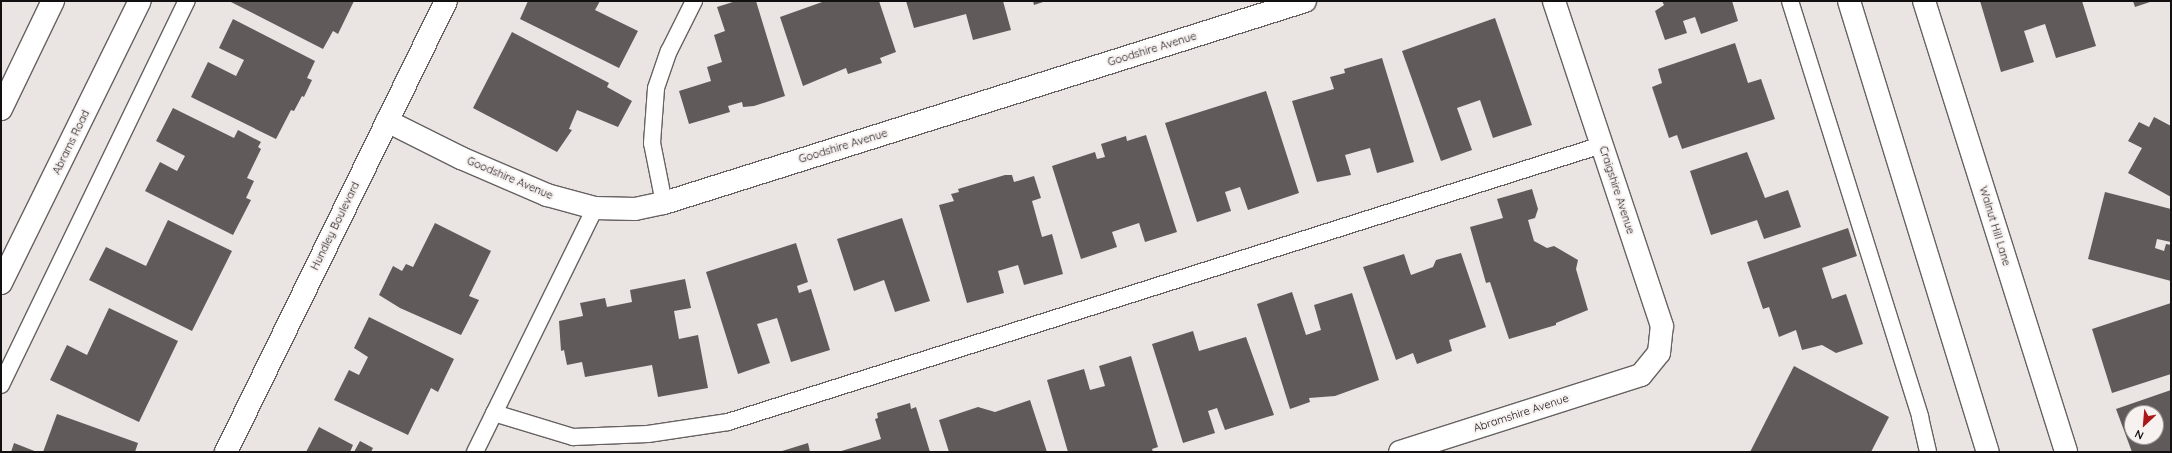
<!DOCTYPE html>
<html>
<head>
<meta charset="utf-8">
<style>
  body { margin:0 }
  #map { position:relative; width:2172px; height:453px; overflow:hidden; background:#eae4e3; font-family:Quicksand,sans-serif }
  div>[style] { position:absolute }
  .building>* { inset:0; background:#605b5a }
  .roads { filter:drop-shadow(1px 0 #676261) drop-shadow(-1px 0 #676261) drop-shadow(0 1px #676261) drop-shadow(0 -1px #676261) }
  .service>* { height:16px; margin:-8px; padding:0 8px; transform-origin:8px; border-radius:8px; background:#fff }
  .minor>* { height:22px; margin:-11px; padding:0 11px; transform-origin:11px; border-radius:11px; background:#fff }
  .secondary>* { height:22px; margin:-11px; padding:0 11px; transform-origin:11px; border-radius:11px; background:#fff }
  span { translate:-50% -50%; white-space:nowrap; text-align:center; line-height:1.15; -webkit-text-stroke:4px #f7f1f0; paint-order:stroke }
  .street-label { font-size:11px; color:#121010 }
  .frame { position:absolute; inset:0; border:2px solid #121010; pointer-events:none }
  .north { position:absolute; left:2124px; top:405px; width:40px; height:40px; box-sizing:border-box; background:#f7f1f0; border:1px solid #9b9796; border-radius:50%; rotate:206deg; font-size:11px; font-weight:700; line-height:16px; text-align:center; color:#121010 }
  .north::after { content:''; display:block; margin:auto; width:14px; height:18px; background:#aa1718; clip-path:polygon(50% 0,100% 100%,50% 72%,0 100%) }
</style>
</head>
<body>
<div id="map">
  <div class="building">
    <div style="clip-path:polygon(229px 1px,354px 1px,338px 34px,333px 31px,323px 49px)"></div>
    <div style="clip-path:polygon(528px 1px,600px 1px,595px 10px,638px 31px,619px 68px,520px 19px)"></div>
    <div style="clip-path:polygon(736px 1px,756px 1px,785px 96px,754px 106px,743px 107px,742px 102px,728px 106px,730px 112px,689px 124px,679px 91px,711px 81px,707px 67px,722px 62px,714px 35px,725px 31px,717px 7px)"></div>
    <div style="clip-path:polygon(825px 1px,879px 1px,896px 52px,880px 58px,882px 63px,848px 74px,846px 68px,803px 86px,780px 17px)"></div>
    <div style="clip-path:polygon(906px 1px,1003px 1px,1011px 30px,973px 40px,966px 14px,914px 28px)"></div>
    <div style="clip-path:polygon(1033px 1px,1046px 1px,1034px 5px)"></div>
    <div style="clip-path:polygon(1662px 1px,1732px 1px,1738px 21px,1701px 34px,1695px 17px,1683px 21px,1687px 33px,1665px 40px,1655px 11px,1664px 5px)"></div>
    <div style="clip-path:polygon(1980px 1px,2082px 1px,2096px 46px,2056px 58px,2045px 24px,2024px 31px,2034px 62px,2001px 72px)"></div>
    <div style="clip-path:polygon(2133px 1px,2153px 1px,2135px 7px)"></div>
    <div style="clip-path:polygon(1495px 18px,1532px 125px,1493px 138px,1480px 100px,1457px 108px,1472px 150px,1441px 161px,1402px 51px)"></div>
    <div style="clip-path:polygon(233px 19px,315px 61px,307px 78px,312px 80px,304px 97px,302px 96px,294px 111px,291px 110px,276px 139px,191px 97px,208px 62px,236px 76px,244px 60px,219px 48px)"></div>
    <div style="clip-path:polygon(512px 32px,609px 83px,607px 87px,632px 101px,618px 127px,577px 110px,569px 129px,572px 130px,557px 152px,473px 108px)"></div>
    <div style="clip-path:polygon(1735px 43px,1748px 83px,1761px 79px,1775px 119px,1682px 149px,1677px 135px,1669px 138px,1652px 87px,1662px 83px,1658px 69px)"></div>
    <div style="clip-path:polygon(1382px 58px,1414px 162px,1377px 173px,1370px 148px,1345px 155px,1351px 175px,1317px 182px,1292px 101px,1334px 89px,1330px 77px,1345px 73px,1344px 69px)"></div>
    <div style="clip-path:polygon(1266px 91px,1299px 193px,1248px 210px,1240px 187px,1225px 192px,1231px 211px,1197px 222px,1165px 123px)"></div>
    <div style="clip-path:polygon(173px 108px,234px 138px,238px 130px,261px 142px,258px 147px,261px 149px,247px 178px,254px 181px,246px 198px,251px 200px,233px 235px,145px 191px,160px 162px,177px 171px,185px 156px,156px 141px)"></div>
    <div style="clip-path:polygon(2154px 117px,2171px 126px,2171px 197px,2128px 173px,2142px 148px,2128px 141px,2139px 122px,2149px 127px)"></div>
    <div style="clip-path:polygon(1146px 135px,1177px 232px,1145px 242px,1139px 223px,1112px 232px,1117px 247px,1081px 259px,1052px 166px,1095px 152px,1097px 159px,1105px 157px,1101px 144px,1126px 136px,1127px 141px)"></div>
    <div style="clip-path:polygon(1747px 152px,1765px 198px,1788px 190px,1801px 227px,1764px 239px,1757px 220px,1711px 235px,1690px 171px)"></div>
    <div style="clip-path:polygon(1005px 175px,1012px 175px,1014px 182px,1034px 176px,1041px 198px,1032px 201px,1042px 237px,1052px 234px,1063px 274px,1024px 285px,1018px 265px,998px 271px,1004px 293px,967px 303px,939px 205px,954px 201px,951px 194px,959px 192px,958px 189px)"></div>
    <div style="clip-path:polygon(1532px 189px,1538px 209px,1535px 218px,1528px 220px,1534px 241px,1547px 248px,1554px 246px,1578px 260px,1576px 269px,1588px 310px,1556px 323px,1556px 325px,1509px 339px,1490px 282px,1486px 283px,1470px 227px,1503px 218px,1497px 199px)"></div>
    <div style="clip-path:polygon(2105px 192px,2171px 209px,2171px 242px,2157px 239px,2155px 248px,2164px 251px,2166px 244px,2171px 245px,2171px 281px,2088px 259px)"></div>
    <div style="clip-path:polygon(902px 218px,930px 301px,895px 312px,884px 280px,854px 291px,837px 239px)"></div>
    <div style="clip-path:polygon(168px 220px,232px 251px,192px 331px,89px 280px,106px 247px,146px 266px)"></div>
    <div style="clip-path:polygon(435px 223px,491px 251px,469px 296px,479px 300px,461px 335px,400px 308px,379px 295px,393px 266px,402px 271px,406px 264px,413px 267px)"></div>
    <div style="clip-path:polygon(1848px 228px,1857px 256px,1822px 268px,1832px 299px,1846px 294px,1863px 344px,1836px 353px,1822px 345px,1802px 350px,1796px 330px,1779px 337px,1769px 307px,1763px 309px,1747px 262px)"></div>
    <div style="clip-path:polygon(796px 243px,808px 282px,797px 286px,799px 293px,811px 289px,830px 350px,791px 362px,777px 318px,757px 324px,770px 363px,738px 374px,706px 272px)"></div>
    <div style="clip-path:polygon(1461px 253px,1486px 327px,1449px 340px,1452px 351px,1417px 364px,1413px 353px,1396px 360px,1363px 267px,1404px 254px,1411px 275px,1433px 267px,1436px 260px)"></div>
    <div style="clip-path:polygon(685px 279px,691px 308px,674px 311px,679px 339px,698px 335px,708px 388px,658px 397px,652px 365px,585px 377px,582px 362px,567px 365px,564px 350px,561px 351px,559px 321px,583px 316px,580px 303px,605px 298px,607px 307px,632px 302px,630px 290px)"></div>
    <div style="clip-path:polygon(1292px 292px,1306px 335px,1321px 330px,1314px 305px,1352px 293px,1379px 380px,1335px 396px,1309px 398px,1310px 402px,1290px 409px,1257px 304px)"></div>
    <div style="clip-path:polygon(2171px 303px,2171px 374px,2112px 393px,2092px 329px)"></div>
    <div style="clip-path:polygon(109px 308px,178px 341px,139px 422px,50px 380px,67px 345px,87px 355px)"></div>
    <div style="clip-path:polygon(369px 317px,454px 359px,438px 392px,431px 388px,408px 435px,334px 400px,349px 370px,359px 375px,368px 357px,354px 348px)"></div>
    <div style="clip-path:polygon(1193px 331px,1199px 351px,1246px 337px,1274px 415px,1225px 430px,1217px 408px,1208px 411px,1215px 433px,1183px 443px,1152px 344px)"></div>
    <div style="clip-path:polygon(1131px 356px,1158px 447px,1152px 449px,1153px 452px,1068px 452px,1047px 380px,1084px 369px,1090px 390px,1105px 386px,1099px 366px)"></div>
    <div style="clip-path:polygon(1794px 366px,1889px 417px,1871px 452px,1750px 452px)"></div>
    <div style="clip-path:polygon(evenodd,2171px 390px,2171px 452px,2132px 452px,2116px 409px,2171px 390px,2132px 413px,2156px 413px,2156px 437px,2132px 437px,2132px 413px)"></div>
    <div style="clip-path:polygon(1030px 400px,1047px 452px,949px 452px,939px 420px,978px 407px,995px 412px)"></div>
    <div style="clip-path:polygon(910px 403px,911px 409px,916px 407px,930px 452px,838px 452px,881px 439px,875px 419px,878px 418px,877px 413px)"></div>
    <div style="clip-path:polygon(57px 414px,138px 443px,135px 452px,43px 452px)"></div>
    <div style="clip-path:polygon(319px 427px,353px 445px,350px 452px,306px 452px)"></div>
    <div style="clip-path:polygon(360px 441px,373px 448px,371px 452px,354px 452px)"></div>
    <div style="clip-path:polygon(14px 443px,37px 452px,11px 452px)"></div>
    <div style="clip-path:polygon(808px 443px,810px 452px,779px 452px)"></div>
  </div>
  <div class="roads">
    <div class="service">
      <div style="left:1790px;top:1px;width:436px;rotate:72.6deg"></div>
      <div style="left:1920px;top:417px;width:36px;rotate:77deg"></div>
      <div style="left:664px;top:203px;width:61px;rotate:-101.3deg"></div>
      <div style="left:652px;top:143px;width:55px;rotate:-85.8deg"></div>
      <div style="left:656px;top:88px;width:39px;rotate:-71deg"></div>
      <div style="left:669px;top:51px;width:56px;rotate:-63.4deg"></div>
      <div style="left:1px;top:385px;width:427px;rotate:-64.2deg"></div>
      <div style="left:494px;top:413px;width:83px;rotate:16.9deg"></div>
      <div style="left:573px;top:437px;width:75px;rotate:-2.3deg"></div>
      <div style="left:648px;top:434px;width:81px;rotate:-8.5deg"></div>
      <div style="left:728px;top:422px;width:917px;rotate:-17.59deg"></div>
      <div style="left:475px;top:452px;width:272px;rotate:-63.8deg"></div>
    </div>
    <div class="minor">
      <div style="left:387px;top:121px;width:83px;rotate:26.6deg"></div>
      <div style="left:461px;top:158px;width:94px;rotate:23.3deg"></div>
      <div style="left:547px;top:195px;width:50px;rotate:15.2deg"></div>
      <div style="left:595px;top:208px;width:40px;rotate:1.4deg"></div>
      <div style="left:635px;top:209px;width:30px;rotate:-12deg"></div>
      <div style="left:664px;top:203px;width:672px;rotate:-17.49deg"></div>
      <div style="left:226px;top:452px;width:502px;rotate:-64deg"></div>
      <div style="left:1400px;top:452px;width:253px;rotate:-17.7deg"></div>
      <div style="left:1641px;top:375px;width:28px;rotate:-51deg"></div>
      <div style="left:1659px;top:353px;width:27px;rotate:-84deg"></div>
      <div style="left:1662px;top:326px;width:342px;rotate:-108.4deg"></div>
    </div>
    <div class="secondary">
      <div style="left:1849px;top:1px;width:472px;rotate:72.9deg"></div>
      <div style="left:1924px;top:1px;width:473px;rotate:72.5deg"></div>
      <div style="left:1px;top:109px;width:120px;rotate:-64.3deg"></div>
      <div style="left:1px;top:283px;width:314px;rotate:-63.8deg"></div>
    </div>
  </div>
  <div class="street-label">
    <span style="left:1152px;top:49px;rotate:-17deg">Goodshire Avenue</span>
    <span style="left:71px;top:142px;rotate:-64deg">Abrams Road</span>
    <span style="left:843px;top:146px;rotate:-17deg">Goodshire Avenue</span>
    <span style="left:510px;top:178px;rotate:23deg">Goodshire Avenue</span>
    <span style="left:1617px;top:190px;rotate:72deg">Craigshire Avenue</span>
    <span style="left:335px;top:226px;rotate:-64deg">Hundley Boulevard</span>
    <span style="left:1995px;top:226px;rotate:73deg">Walnut Hill Lane</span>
    <span style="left:1521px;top:413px;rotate:-18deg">Abramshire Avenue</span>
  </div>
  <div class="frame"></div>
  <div class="north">N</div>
</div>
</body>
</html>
